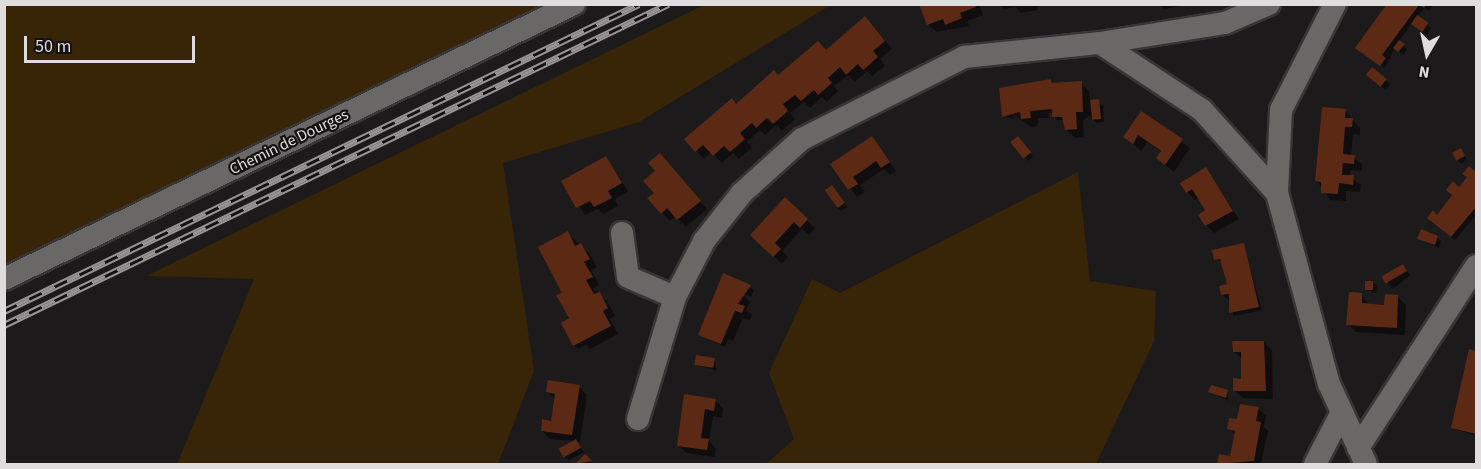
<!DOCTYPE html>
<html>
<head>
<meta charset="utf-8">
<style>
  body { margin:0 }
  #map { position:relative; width:1481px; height:469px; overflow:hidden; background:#1d1a1b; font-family:"Source Sans 3",sans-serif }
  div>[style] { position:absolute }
  .green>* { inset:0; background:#382407 }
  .shadow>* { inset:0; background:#0007; transform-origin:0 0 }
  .building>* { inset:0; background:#5c2915; transform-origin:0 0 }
  .roads { filter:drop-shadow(2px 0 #373535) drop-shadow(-2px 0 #373535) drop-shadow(0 2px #373535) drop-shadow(0 -2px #373535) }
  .minor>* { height:22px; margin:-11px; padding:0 11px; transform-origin:11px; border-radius:11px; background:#6a6767 }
  .rail>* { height:7px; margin-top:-3.5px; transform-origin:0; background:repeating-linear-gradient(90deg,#141112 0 14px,#979595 0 28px); box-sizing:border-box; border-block:2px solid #979595 }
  span { translate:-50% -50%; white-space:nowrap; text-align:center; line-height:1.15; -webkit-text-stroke:4.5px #141112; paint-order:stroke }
  .street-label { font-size:16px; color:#dfdddd }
  .frame { position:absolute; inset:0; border:6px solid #dfdddd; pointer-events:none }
  .north { position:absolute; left:1397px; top:24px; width:60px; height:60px; -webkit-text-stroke:4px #141112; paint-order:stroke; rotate:189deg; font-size:16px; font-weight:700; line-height:24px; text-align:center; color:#dfdddd }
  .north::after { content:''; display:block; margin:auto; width:21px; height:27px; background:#dfdddd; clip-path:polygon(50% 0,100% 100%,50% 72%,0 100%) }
  .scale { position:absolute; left:24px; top:36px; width:171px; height:27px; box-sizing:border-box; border:3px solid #dfdddd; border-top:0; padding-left:8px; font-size:18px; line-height:21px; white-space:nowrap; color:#dfdddd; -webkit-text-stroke:4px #141112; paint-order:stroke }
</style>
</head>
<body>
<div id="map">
  <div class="green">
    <div style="clip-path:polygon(5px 4px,555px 5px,5px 271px)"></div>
    <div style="clip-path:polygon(706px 4px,831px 5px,639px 122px,503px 163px,534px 371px,498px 464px,177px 464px,254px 279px,146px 276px)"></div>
    <div style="clip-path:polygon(1078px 172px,1090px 281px,1156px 291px,1154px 341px,1096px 464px,766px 464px,794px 439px,769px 373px,812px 279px,840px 293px)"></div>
  </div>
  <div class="shadow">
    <div style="clip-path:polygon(921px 4px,979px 4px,983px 15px,967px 21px,969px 26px,936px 32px,928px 24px)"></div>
    <div style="clip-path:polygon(1000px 4px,1037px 4px,1038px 10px,1021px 13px,1015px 7px,1004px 9px)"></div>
    <div style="clip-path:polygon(1160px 4px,1181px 4px,1182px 6px,1164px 9px)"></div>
    <div style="clip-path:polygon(1389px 4px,1433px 5px,1429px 11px,1424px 8px,1417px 17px,1431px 28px,1427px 35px,1412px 23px,1399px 41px,1407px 49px,1403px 55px,1395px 47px,1385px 68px,1361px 52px)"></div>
    <div style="clip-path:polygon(873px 26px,892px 49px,880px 59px,885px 66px,872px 76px,867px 71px,855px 82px,848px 75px,834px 86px,838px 91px,827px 102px,822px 97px,810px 108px,804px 102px,790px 113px,795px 119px,782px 131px,776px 125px,765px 135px,760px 130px,747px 142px,752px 148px,739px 159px,733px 153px,722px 163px,711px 152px,704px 159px,696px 151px,736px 105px,779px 77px)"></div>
    <div style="clip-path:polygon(1372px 70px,1390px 84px,1386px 90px,1372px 79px)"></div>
    <div style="clip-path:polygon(1081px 83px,1089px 91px,1090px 102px,1103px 105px,1104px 122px,1097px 123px,1090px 116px,1083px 120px,1084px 137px,1075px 138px,1067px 130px,1065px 120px,1057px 120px,1053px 113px,1048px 113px,1049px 118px,1038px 118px,1038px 126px,1031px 127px,1013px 114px,1014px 119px,1003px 116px,1055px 84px)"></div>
    <div style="clip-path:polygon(1345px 111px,1360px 128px,1360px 135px,1353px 134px,1351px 156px,1362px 164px,1362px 171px,1350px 170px,1350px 177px,1361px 185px,1360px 192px,1346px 191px,1346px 201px,1330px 200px,1317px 181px)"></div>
    <div style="clip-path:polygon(1141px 113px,1190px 148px,1174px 172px,1157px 158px,1161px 152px,1147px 142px,1141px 151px,1125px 137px)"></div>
    <div style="clip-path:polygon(872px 138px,896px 171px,890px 175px,884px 169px,860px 185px,865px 192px,857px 197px,832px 164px)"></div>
    <div style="clip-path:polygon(1021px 141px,1033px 157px,1028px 161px,1012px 142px)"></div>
    <div style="clip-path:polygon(1461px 150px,1467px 160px,1461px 164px,1457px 160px)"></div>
    <div style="clip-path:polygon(606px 158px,628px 191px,615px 199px,618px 206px,603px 214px,598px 209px,585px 215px,563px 181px)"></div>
    <div style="clip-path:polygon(668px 163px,707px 209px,686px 227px,675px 216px,670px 221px,662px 213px,656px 193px)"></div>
    <div style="clip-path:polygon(1469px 168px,1476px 174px,1476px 215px,1455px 240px,1432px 221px,1468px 178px)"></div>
    <div style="clip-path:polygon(1206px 169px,1239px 219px,1214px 233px,1206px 225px,1207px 211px,1199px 197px,1195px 200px,1187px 192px)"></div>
    <div style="clip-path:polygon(836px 190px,847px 207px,841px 211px,837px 208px)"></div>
    <div style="clip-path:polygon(785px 200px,815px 228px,809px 235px,802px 229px,782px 251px,788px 257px,782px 264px,752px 235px)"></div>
    <div style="clip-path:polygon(567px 233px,589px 253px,597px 267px,591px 270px,599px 285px,593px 289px,607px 301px,615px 316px,610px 319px,618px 334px,590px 349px,586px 345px,578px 349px,574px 345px,564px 293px)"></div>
    <div style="clip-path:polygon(1437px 237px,1441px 241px,1439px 248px,1419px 239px)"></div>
    <div style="clip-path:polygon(1243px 244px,1262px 310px,1234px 316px,1228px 305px,1232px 304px,1222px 294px,1229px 285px,1223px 262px,1215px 259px)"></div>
    <div style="left:1402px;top:265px;width:13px;height:22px;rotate:51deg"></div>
    <div style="clip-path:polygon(724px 275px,754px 290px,751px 297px,741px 292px,750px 302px,746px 310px,752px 315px,750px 320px,743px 318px,733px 341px,728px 339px,725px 347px,700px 335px)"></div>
    <div style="clip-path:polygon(1373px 282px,1377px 286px,1376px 293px,1366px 290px)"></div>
    <div style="clip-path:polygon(1361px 294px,1369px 305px,1385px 306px,1398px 297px,1406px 305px,1405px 335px,1356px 332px,1348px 324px)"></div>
    <div style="clip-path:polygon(1264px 342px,1272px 350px,1273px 399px,1243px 398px,1234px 390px,1243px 380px,1243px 360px,1234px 352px)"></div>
    <div style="clip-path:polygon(1470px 351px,1476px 353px,1476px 436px,1452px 428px)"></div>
    <div style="clip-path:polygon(714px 359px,717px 371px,696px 365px)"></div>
    <div style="clip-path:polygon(579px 387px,587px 395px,580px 442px,576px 442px,584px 452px,569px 460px,565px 457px,575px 441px,550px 439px,542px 431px,552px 422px,556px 400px,548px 392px)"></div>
    <div style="clip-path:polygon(1227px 391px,1229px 401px,1210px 392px)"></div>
    <div style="clip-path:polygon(685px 396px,715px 400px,723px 408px,722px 418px,713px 416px,709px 441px,716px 449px,715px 457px,686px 453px,678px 445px)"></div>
    <div style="clip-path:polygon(1258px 408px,1266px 416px,1264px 427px,1268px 431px,1261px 464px,1219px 464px,1221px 456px,1231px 458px,1235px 435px,1228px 428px)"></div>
    <div style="clip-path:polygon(585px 456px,594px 464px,577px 464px)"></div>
  </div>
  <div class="building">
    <div style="clip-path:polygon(919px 4px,975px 4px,976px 7px,960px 13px,962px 18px,945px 25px,943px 19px,927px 25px)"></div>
    <div style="clip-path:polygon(1387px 4px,1427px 4px,1424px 8px,1419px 5px,1382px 55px,1386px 58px,1380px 66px,1355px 48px)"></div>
    <div style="left:1417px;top:15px;width:14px;height:11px;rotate:34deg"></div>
    <div style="clip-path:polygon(865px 16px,885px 41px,873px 51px,878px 57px,863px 70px,858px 64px,846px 75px,840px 67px,828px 78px,832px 83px,818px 95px,814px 90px,801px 101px,795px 95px,783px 104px,788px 111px,773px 124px,767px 118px,756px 128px,752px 123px,740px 133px,745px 139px,730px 152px,724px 146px,713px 156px,703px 145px,695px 152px,684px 139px,732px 98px,736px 104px,774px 70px,778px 75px,818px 41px,826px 50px)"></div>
    <div style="clip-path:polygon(1399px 40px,1405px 44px,1398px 52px,1393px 48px)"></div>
    <div style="left:1372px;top:67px;width:19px;height:10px;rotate:39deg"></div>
    <div style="clip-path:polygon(1051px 79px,1051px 83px,1082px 81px,1083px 112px,1076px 112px,1077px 129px,1065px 130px,1062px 117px,1052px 117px,1052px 109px,1030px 111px,1031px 118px,1021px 119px,1020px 112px,1002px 117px,999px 88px)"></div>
    <div style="left:1099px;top:99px;width:20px;height:9px;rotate:84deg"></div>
    <div style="clip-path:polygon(1322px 107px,1346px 109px,1345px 118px,1353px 118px,1352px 127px,1345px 127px,1343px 154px,1355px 155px,1354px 164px,1343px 163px,1342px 175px,1354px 175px,1353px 185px,1339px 183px,1338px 194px,1321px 193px,1321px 182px,1315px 181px)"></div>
    <div style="clip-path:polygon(1141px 111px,1183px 139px,1165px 165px,1156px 158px,1161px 151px,1138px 135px,1133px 144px,1123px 137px)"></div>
    <div style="clip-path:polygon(872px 136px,890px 162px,881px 168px,876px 161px,865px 169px,853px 177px,858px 184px,848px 190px,830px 164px)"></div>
    <div style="left:1018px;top:136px;width:21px;height:10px;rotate:51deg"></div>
    <div style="left:1461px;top:148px;width:9px;height:10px;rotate:63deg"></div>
    <div style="clip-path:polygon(660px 153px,701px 201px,677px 220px,667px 208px,661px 214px,647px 198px,654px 193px,643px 181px,655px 171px,648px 163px)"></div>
    <div style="clip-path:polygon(606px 156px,622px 183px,608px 191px,612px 198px,594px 207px,590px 201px,576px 208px,561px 181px)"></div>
    <div style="clip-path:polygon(1469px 166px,1476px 172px,1476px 207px,1451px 237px,1427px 218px,1433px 210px,1437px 215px,1452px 195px,1446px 190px,1453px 181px,1459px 187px,1467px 177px,1462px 174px)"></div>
    <div style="clip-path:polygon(1206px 167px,1233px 211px,1205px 226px,1198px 215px,1205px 210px,1192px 189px,1186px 193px,1180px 183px)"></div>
    <div style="left:832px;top:185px;width:22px;height:9px;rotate:54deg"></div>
    <div style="clip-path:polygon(785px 197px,808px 219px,800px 228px,794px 222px,775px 243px,781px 249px,773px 257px,750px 235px)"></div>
    <div style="clip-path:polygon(1421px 229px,1438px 236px,1435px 245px,1417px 239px)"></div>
    <div style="clip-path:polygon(568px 231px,575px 246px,581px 243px,590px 259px,584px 262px,593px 277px,586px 280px,594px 294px,600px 292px,608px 308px,603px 311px,611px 326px,573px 346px,561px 323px,569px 318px,556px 295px,562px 293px,538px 247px)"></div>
    <div style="clip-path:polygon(1244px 243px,1259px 307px,1229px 313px,1229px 294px,1221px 295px,1219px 286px,1227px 284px,1220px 259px,1214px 260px,1212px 250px)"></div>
    <div style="left:1403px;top:264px;width:8px;height:25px;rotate:60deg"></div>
    <div style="clip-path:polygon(723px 273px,751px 285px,738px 304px,745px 306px,742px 313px,735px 311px,721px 344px,698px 335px)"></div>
    <div style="left:1365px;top:281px;width:8px;height:9px"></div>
    <div style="clip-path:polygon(1349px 292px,1362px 293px,1362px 303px,1384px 305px,1385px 294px,1398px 295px,1397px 328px,1346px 325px)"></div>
    <div style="clip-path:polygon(1232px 341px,1264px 341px,1266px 391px,1233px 391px,1233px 378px,1241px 379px,1241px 352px,1233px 352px)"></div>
    <div style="clip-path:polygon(1469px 349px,1476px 351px,1476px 434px,1451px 428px)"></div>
    <div style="left:696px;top:355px;width:19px;height:10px;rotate:9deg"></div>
    <div style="clip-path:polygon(548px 380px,580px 385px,572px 435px,541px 431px,542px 419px,551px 421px,555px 394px,546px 392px)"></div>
    <div style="clip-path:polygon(1211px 385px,1228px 390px,1226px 398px,1208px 392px)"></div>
    <div style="clip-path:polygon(684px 394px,716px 399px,714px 411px,705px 409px,701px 438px,709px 439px,707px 450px,677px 446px)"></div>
    <div style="clip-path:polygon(1240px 404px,1259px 407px,1256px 421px,1261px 422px,1254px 461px,1217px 464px,1219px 454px,1230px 456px,1235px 431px,1227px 429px,1229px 418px,1237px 419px)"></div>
    <div style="left:576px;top:439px;width:10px;height:20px;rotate:61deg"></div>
    <div style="clip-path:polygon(585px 454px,592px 461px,575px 464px)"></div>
  </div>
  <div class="roads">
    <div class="minor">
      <div style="left:1335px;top:4px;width:119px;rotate:117deg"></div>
      <div style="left:1281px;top:110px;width:83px;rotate:92.8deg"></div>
      <div style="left:1277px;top:193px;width:198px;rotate:74.8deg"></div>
      <div style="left:1329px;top:384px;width:88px;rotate:65.2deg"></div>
      <div style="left:1100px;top:43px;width:127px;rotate:-9.1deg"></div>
      <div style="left:1225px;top:23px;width:48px;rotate:-23.4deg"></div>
      <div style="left:622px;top:233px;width:44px;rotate:82.2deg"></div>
      <div style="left:628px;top:277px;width:51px;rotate:23.1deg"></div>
      <div style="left:4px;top:279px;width:633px;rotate:-25.76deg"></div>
      <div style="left:638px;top:419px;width:127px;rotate:-73.1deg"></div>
      <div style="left:675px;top:297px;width:63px;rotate:-62.6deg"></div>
      <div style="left:704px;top:241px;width:61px;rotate:-51.6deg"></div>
      <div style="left:742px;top:193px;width:81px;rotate:-42deg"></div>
      <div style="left:802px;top:139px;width:182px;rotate:-26.8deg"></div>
      <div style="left:964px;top:57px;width:137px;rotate:-5.9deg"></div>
      <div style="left:1100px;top:43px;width:122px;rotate:33.3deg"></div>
      <div style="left:1202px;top:110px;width:112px;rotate:47.9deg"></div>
      <div style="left:1358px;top:448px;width:217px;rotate:-57deg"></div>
      <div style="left:1315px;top:464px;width:56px;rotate:-62.5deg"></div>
    </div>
  </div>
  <div class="rail">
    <div style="left:4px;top:311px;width:705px;rotate:-25.8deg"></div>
    <div style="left:4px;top:325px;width:738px;rotate:-25.8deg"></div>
  </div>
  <div class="street-label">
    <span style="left:289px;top:142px;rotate:-26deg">Chemin de Dourges</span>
  </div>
  <div class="frame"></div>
  <div class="north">N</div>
  <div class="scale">50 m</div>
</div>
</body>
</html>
